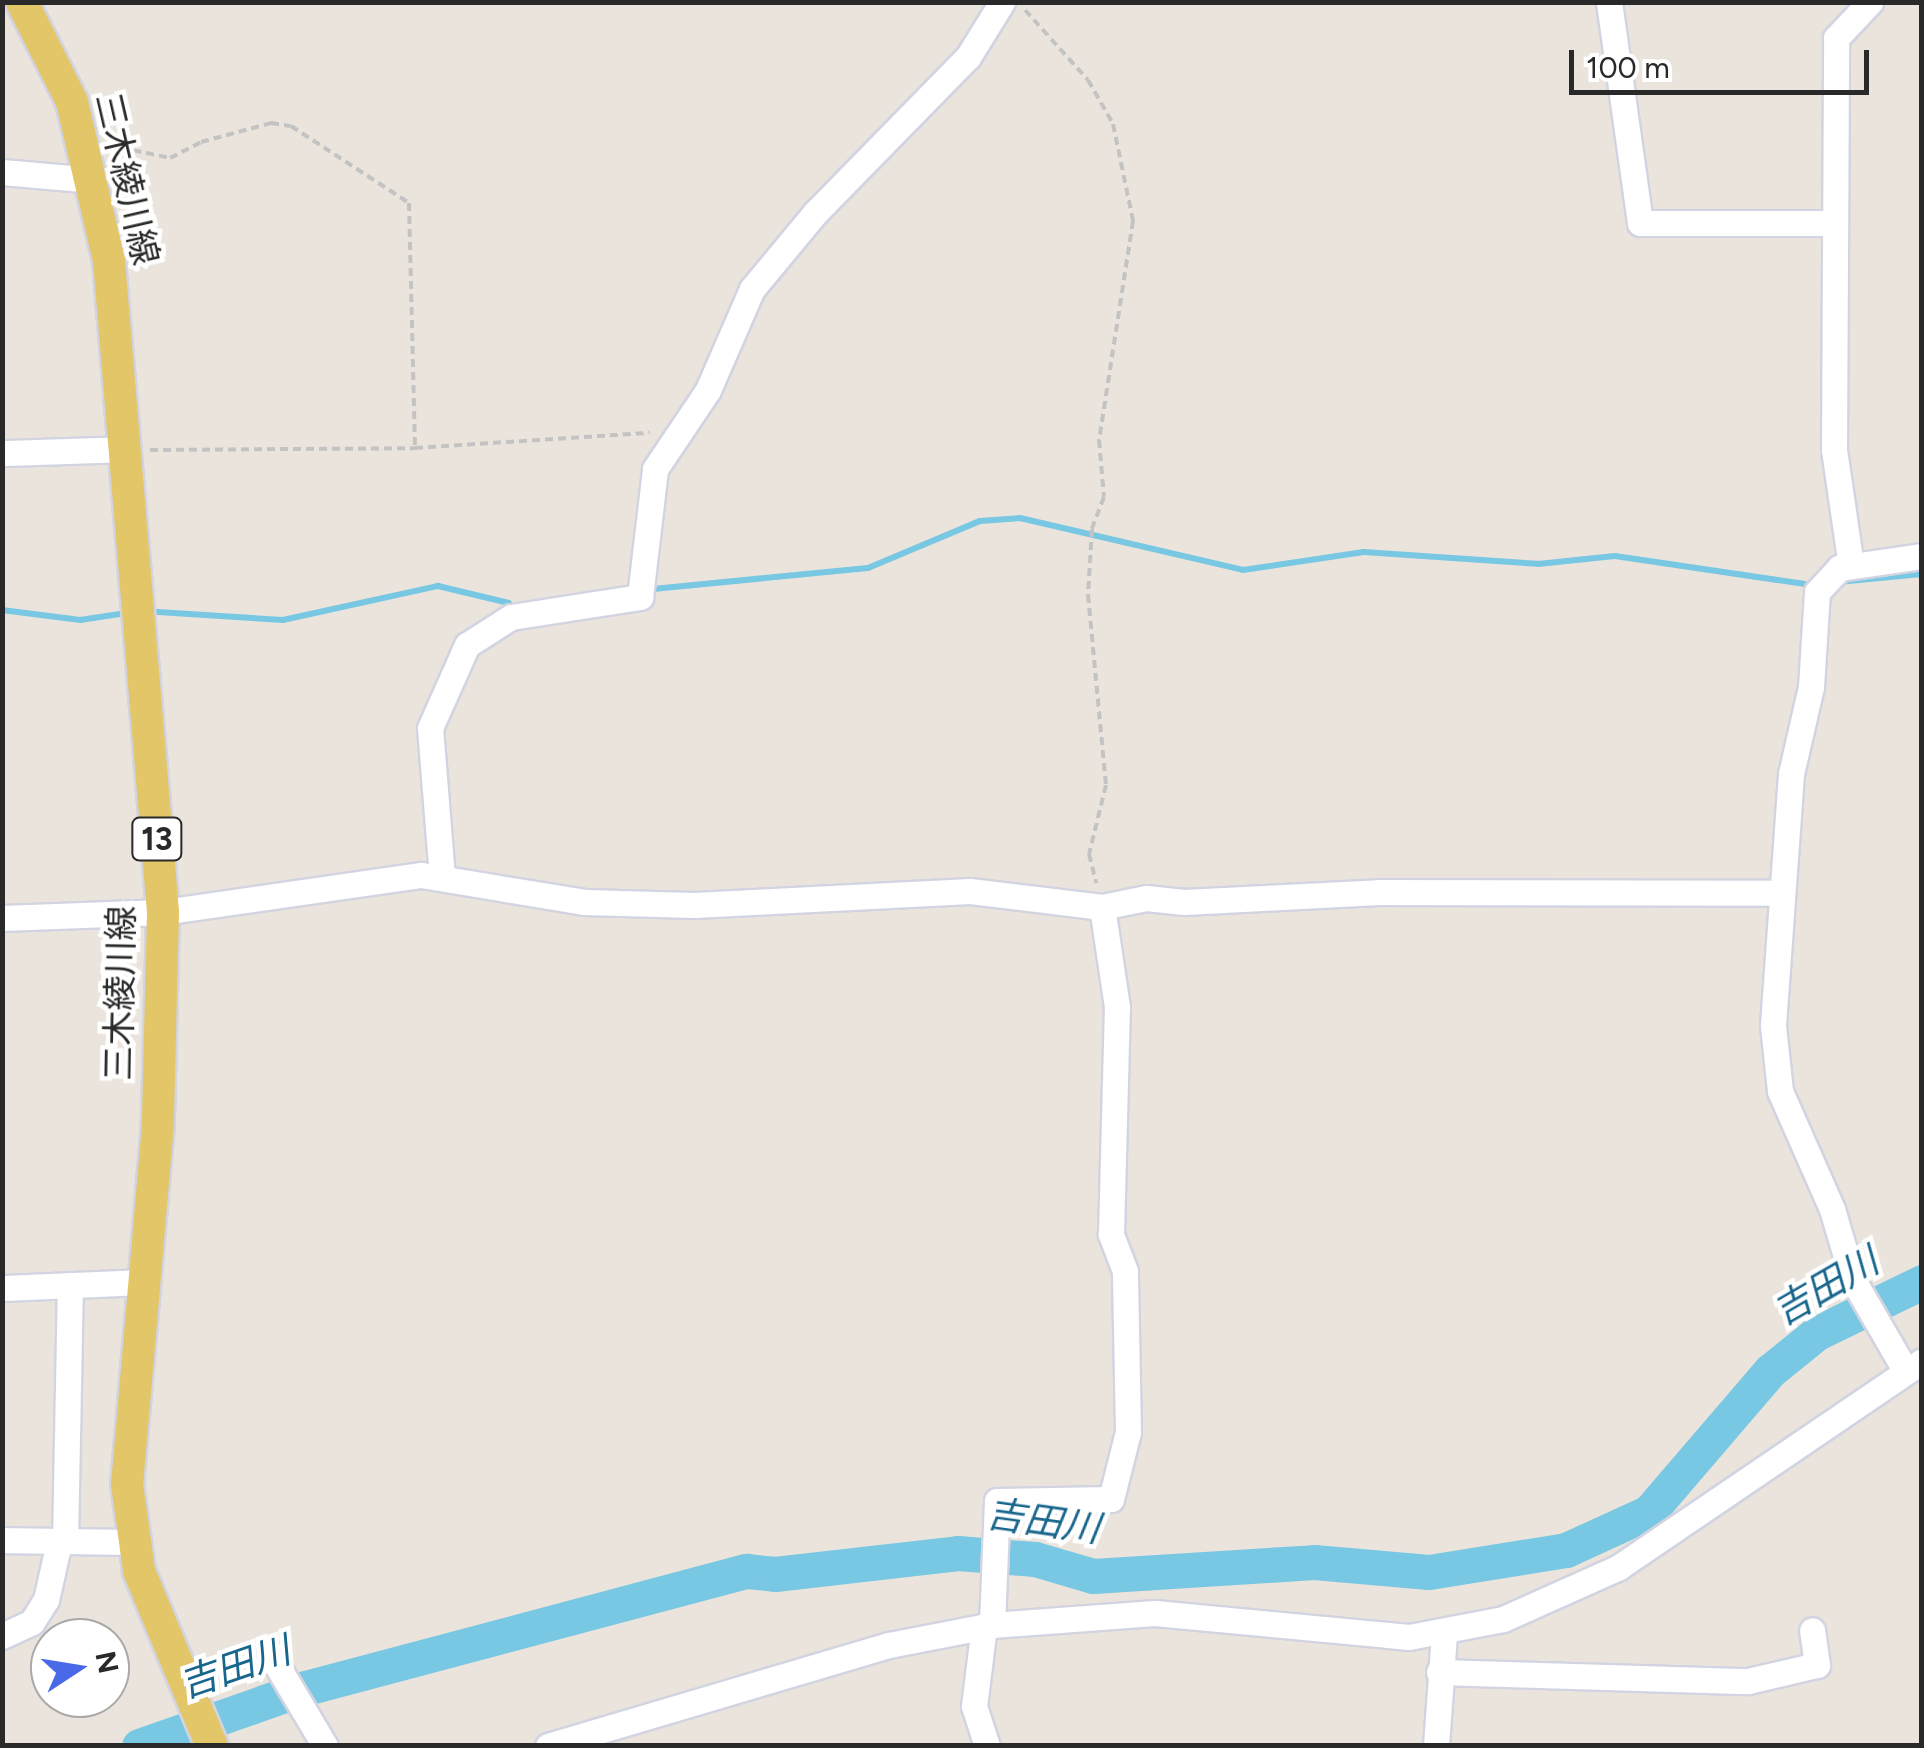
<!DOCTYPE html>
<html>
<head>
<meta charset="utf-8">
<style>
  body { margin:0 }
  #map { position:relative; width:1924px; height:1748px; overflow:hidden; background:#eae4dc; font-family:Figtree,"Noto Sans JP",sans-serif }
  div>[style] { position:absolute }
  .stream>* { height:6px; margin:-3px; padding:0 3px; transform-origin:3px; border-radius:3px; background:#78c7e3 }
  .river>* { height:35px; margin:-17.5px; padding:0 17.5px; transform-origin:17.5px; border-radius:17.5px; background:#78c7e3 }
  .path>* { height:4px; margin-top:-2px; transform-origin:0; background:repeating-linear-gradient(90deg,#c3c3c3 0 8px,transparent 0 13px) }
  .roads { filter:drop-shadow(2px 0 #d2d4e1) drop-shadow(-2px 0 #d2d4e1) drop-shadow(0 2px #d2d4e1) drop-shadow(0 -2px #d2d4e1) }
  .minor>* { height:25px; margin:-12.5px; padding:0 12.5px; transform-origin:12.5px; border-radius:12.5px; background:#fff }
  .major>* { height:32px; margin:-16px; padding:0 16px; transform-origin:16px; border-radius:16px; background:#e3c668 }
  span { translate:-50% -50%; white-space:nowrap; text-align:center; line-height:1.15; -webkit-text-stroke:9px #fff; paint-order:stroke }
  .shield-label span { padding:2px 8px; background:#fff; border:2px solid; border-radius:8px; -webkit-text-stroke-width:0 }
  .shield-label { font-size:32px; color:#292929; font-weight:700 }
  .street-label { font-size:35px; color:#292929 }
  .water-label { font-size:38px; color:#19668d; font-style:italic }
  .frame { position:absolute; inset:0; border:5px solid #292929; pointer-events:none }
  .north { position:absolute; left:30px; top:1618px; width:100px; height:100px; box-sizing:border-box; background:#fff; border:2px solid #a9a9a9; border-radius:50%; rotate:78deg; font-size:28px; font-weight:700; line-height:40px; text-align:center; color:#292929 }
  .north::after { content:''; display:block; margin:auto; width:35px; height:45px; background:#4a69e9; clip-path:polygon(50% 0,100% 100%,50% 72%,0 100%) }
  .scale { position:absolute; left:1569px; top:50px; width:300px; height:45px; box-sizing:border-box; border:5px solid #292929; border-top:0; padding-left:12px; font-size:30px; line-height:35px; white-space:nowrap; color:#292929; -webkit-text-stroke:8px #fff; paint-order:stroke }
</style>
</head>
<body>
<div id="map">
  <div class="stream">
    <div style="left:1838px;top:582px;width:84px;rotate:-5.4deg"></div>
    <div style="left:653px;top:589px;width:216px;rotate:-5.6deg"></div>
    <div style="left:868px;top:568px;width:121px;rotate:-22.8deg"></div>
    <div style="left:980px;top:521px;width:40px;rotate:-4.3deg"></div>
    <div style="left:1020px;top:518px;width:229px;rotate:13.1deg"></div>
    <div style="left:1243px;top:570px;width:122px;rotate:-8.5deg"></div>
    <div style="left:1364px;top:552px;width:174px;rotate:3.9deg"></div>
    <div style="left:1538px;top:564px;width:77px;rotate:-5.9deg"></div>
    <div style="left:1615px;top:556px;width:192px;rotate:8.4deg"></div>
    <div style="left:2px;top:610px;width:79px;rotate:7.3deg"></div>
    <div style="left:80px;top:620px;width:40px;rotate:-8.5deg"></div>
    <div style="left:158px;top:612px;width:125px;rotate:3.7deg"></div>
    <div style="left:283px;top:620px;width:159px;rotate:-12.4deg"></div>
    <div style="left:438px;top:586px;width:73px;rotate:13.5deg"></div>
  </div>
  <div class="river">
    <div style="left:139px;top:1746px;width:173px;rotate:-19.3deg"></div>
    <div style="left:302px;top:1689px;width:460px;rotate:-14.9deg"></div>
    <div style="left:747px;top:1571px;width:28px;rotate:6deg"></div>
    <div style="left:775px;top:1574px;width:184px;rotate:-6.5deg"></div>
    <div style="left:958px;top:1553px;width:77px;rotate:4.5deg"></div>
    <div style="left:1035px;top:1559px;width:60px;rotate:16.3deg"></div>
    <div style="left:1093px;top:1576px;width:221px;rotate:-3.6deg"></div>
    <div style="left:1314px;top:1562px;width:115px;rotate:5deg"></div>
    <div style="left:1429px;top:1572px;width:139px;rotate:-9.1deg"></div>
    <div style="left:1566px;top:1550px;width:91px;rotate:-24.6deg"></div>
    <div style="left:1649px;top:1512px;width:186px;rotate:-49.4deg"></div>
    <div style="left:1770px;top:1371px;width:60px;rotate:-39deg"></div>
    <div style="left:1817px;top:1333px;width:117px;rotate:-25.9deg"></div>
  </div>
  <div class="path">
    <div style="left:1025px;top:10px;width:94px;rotate:48deg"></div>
    <div style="left:1088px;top:80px;width:51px;rotate:60.4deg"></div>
    <div style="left:1113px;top:124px;width:99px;rotate:78.3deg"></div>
    <div style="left:1133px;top:221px;width:222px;rotate:98.8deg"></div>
    <div style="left:1099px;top:440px;width:57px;rotate:85deg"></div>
    <div style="left:1104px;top:497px;width:34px;rotate:111deg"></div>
    <div style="left:1092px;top:529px;width:66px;rotate:93.5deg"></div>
    <div style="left:1088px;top:595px;width:191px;rotate:84.6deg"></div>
    <div style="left:1106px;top:785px;width:71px;rotate:103.8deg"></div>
    <div style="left:1089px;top:854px;width:30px;rotate:76deg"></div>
    <div style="left:108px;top:145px;width:63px;rotate:11.8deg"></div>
    <div style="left:170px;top:158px;width:35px;rotate:-27deg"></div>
    <div style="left:201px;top:142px;width:73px;rotate:-15.2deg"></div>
    <div style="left:271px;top:123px;width:20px;rotate:9deg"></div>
    <div style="left:291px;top:126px;width:141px;rotate:33.1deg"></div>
    <div style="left:409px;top:203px;width:245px;rotate:88.6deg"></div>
    <div style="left:150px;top:450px;width:265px;rotate:-0.4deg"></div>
    <div style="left:415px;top:448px;width:235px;rotate:-3.7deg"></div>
  </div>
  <div class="roads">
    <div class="minor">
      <div style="left:1609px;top:2px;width:223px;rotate:82deg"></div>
      <div style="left:1640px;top:223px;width:193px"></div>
      <div style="left:2px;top:172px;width:92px;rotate:5deg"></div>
      <div style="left:2px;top:453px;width:124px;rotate:-1.8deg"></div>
      <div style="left:1851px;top:566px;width:118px;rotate:-98.3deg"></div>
      <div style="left:1834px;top:449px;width:411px;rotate:-89.7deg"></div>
      <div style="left:1836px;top:38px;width:50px;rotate:-46.6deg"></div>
      <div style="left:442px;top:877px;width:149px;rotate:-94.6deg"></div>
      <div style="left:430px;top:728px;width:91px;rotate:-66deg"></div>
      <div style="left:467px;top:645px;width:52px;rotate:-32.5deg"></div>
      <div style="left:511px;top:617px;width:131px;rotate:-8.8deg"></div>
      <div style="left:640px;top:597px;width:129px;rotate:-83.3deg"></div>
      <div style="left:655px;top:469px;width:95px;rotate:-56.1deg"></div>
      <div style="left:708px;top:390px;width:110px;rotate:-66.5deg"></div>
      <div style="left:752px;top:289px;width:100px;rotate:-50.3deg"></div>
      <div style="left:816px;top:212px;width:217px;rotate:-45.6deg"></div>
      <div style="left:968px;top:57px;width:65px;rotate:-58.3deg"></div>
      <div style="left:2px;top:918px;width:161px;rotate:-2.1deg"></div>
      <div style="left:163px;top:912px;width:261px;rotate:-8.2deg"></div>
      <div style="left:421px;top:875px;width:165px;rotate:9.4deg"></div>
      <div style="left:584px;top:902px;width:110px;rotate:1.6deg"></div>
      <div style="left:694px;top:905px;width:276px;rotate:-2.9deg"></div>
      <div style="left:970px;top:891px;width:133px;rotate:6.9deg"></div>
      <div style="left:1102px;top:907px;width:45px;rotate:-11.6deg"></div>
      <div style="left:1146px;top:898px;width:38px;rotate:6deg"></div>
      <div style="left:1184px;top:902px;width:195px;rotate:-2.9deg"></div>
      <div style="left:1379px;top:892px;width:401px;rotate:0.1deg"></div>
      <div style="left:2px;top:1288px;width:141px;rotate:-2.4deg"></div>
      <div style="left:1905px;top:1370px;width:104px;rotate:-120deg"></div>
      <div style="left:1853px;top:1280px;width:74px;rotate:-106.5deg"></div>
      <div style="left:1832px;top:1209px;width:129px;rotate:-113.8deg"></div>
      <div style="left:1780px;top:1091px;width:66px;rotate:-96.1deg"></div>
      <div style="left:1773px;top:1025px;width:252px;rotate:-85.9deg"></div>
      <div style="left:1791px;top:774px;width:89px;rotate:-77.1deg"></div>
      <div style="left:1811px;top:687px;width:95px;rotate:-86.4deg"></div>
      <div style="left:1817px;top:592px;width:33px;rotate:-47deg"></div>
      <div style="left:1839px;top:568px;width:84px;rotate:-8.2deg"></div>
      <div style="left:2px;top:1540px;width:131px;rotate:0.9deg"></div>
      <div style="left:65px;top:1542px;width:257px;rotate:-88.9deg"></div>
      <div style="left:992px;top:1625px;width:124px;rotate:-87.7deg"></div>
      <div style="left:997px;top:1501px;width:114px;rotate:-1deg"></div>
      <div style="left:1111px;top:1499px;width:69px;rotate:-75.8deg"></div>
      <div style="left:1128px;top:1432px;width:161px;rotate:-91.1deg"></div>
      <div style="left:1125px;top:1271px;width:40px;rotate:-111deg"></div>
      <div style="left:1111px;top:1234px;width:227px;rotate:-88.5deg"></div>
      <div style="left:1117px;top:1007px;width:101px;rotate:-98.5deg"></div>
      <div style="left:984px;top:1626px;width:81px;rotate:97.1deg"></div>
      <div style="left:974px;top:1706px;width:42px;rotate:72deg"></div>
      <div style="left:2px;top:1636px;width:33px;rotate:-25deg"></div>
      <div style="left:32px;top:1622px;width:26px;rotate:-58deg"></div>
      <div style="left:46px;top:1600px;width:59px;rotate:-77.4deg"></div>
      <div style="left:269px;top:1652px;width:109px;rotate:59.2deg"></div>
      <div style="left:1439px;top:1672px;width:309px;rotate:1.7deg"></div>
      <div style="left:1748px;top:1681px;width:71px;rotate:-13.1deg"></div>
      <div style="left:1817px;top:1665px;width:35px;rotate:-98deg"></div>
      <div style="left:548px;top:1746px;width:356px;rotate:-16.5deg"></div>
      <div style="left:889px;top:1645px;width:105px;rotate:-11deg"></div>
      <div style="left:992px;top:1625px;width:163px;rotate:-4.2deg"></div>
      <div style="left:1155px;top:1613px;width:255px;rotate:5.4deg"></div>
      <div style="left:1409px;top:1637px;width:96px;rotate:-10.8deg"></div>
      <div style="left:1503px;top:1619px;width:127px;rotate:-24.1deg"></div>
      <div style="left:1619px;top:1567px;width:366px;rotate:-34.2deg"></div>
      <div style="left:1436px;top:1746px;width:111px;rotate:-85.9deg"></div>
    </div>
    <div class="major">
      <div style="left:22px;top:2px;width:112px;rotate:63.4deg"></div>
      <div style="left:72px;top:102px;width:163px;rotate:76.9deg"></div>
      <div style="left:109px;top:261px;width:653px;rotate:85.26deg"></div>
      <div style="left:163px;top:912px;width:212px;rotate:91.4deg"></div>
      <div style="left:158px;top:1124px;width:361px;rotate:94.9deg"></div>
      <div style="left:127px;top:1484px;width:88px;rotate:82.1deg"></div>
      <div style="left:139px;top:1571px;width:190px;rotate:67.4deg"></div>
    </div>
  </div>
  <div class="shield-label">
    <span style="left:157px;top:839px">13</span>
  </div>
  <div class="street-label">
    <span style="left:127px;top:179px;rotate:77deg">三木綾川線</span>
    <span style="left:120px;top:993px;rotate:-89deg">三木綾川線</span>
  </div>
  <div class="water-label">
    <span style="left:1826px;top:1287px;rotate:-30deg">吉田川</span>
    <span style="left:1043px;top:1522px;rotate:8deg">吉田川</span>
    <span style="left:235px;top:1668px;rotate:-19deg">吉田川</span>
  </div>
  <div class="frame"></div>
  <div class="north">N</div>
  <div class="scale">100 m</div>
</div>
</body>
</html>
